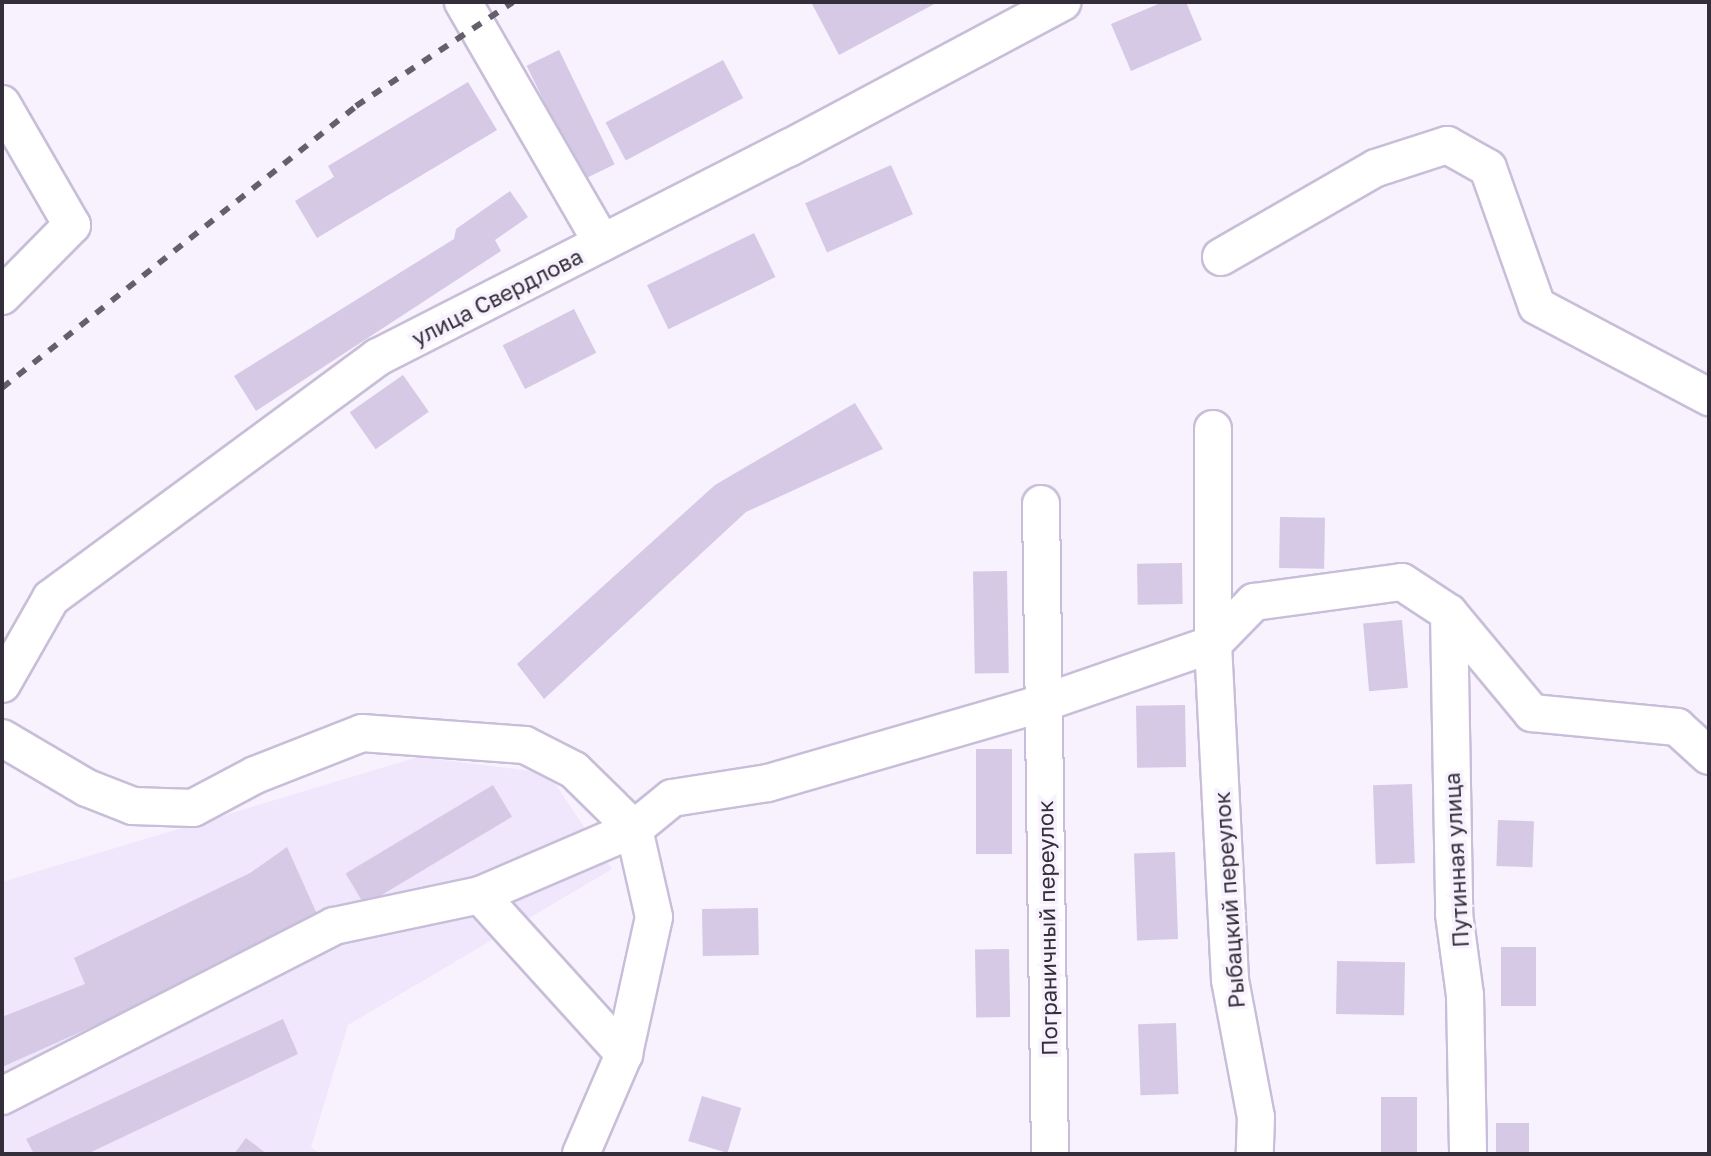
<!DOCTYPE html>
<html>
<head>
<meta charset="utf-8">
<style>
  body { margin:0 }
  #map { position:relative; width:1711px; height:1156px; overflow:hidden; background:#f7f2fd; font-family:"Golos Text",sans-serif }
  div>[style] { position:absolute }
  .built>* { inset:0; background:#f0e7fc }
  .building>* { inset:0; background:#d5c9e5; transform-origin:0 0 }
  .roads { filter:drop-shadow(2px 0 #c9bed9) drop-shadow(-2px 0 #c9bed9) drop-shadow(0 2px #c9bed9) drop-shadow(0 -2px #c9bed9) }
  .minor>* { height:36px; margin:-18px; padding:0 18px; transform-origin:18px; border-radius:18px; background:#fff }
  .rail>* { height:6px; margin-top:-3px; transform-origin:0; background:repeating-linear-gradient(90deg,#645f6a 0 10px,transparent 0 20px) }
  span { translate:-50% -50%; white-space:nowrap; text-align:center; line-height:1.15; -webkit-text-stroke:7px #f7f2fd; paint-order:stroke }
  .street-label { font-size:22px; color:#332e39 }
  .frame { position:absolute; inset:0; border:4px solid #332e39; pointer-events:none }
</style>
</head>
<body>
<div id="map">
  <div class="built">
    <div style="clip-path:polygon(418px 757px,548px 773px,612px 869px,348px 1025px,311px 1147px,320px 1154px,2px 1154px,2px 882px)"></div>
  </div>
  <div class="building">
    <div style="clip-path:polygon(811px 2px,938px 2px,839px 55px)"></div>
    <div style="clip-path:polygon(1163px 2px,1186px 2px,1202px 40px,1131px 71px,1111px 24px)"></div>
    <div style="left:559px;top:50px;width:127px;height:36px;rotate:64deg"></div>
    <div style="left:723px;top:60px;width:43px;height:133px;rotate:62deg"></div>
    <div style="clip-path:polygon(468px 82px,497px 130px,317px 238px,295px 201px,334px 177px,328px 166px)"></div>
    <div style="left:891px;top:165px;width:54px;height:94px;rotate:66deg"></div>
    <div style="clip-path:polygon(510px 191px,528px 217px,495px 240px,501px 251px,256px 411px,234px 376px,454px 239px,456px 229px)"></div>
    <div style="left:754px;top:233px;width:49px;height:119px;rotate:64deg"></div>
    <div style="left:574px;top:309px;width:49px;height:80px;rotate:63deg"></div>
    <div style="left:403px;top:375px;width:45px;height:65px;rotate:55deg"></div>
    <div style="clip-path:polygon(855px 403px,883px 449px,746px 512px,544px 699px,517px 664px,715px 485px)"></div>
    <div style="left:1280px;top:517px;width:45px;height:51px;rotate:1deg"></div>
    <div style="left:1182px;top:563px;width:41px;height:45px;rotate:89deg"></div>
    <div style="left:1007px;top:571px;width:102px;height:34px;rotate:89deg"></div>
    <div style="left:1402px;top:620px;width:68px;height:39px;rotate:85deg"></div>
    <div style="left:1185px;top:705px;width:62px;height:49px;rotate:89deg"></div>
    <div style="left:976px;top:749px;width:36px;height:105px"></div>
    <div style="left:1412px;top:784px;width:79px;height:39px;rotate:88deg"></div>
    <div style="left:493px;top:785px;width:37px;height:172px;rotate:59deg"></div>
    <div style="left:1498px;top:820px;width:36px;height:46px;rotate:2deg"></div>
    <div style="clip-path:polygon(287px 847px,317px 914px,132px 1009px,2px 1067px,2px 1017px,85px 984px,74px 958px,250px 873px)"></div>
    <div style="left:1175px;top:852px;width:87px;height:41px;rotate:88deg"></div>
    <div style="left:758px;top:908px;width:47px;height:56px;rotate:89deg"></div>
    <div style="left:1501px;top:947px;width:35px;height:59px"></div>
    <div style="left:1009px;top:949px;width:68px;height:34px;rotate:89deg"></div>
    <div style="left:1337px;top:961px;width:68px;height:53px;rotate:1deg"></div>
    <div style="clip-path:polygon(283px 1019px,298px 1054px,87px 1154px,34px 1154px,26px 1139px)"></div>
    <div style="left:1176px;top:1023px;width:71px;height:38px;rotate:88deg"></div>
    <div style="left:702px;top:1096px;width:41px;height:47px;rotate:17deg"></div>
    <div style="left:1381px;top:1097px;width:36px;height:55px"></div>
    <div style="left:1496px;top:1123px;width:33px;height:31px"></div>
    <div style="clip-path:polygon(246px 1138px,267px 1154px,234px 1154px)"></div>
  </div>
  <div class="roads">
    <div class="minor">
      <div style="left:463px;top:2px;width:278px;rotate:60deg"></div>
      <div style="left:2px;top:104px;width:140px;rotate:60deg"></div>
      <div style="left:72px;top:225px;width:100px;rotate:134.6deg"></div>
      <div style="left:1221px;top:257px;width:179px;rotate:-29.9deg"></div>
      <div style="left:1376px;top:168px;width:75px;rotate:-17.9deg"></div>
      <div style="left:1447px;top:145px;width:47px;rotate:29.3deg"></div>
      <div style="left:1488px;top:168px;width:146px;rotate:70.5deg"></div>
      <div style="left:1537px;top:306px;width:195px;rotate:27.9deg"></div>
      <div style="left:1213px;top:429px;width:215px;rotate:90deg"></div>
      <div style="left:1213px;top:644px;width:336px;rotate:87.1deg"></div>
      <div style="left:1230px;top:980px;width:139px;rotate:79.3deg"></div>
      <div style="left:1256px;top:1117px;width:37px;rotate:92deg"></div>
      <div style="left:1041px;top:504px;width:650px;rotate:89.21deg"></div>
      <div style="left:1449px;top:613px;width:301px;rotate:89deg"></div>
      <div style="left:1454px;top:914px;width:82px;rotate:82.3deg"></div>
      <div style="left:1465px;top:995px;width:159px;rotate:88.9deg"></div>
      <div style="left:2px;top:684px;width:99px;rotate:-60.3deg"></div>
      <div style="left:51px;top:598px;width:406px;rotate:-36.4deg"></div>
      <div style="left:378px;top:357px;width:461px;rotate:-27deg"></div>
      <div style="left:789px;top:148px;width:310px;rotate:-28.1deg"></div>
      <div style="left:2px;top:738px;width:99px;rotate:30.5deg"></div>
      <div style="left:87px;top:788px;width:49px;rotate:21.4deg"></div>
      <div style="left:133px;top:806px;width:60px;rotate:1.9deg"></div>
      <div style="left:193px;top:808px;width:70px;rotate:-28deg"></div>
      <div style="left:255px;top:775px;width:115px;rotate:-21.4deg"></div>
      <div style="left:362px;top:733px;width:163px;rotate:4.2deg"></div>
      <div style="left:525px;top:745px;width:55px;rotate:27deg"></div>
      <div style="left:574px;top:770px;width:84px;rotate:44.5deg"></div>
      <div style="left:634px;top:829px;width:90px;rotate:77.2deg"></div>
      <div style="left:654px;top:917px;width:140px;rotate:102.4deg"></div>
      <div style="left:624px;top:1054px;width:109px;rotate:113.3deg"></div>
      <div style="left:480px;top:895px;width:215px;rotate:47.8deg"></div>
      <div style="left:2px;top:1096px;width:373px;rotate:-27.1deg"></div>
      <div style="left:334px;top:926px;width:149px;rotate:-12deg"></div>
      <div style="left:480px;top:895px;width:168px;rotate:-23.2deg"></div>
      <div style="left:634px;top:829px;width:49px;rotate:-39.2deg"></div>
      <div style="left:672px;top:798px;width:97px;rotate:-8.9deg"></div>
      <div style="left:768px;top:783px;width:286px;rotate:-16.2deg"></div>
      <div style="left:1043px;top:703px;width:180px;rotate:-19.1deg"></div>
      <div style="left:1213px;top:644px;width:59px;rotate:-45.7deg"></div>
      <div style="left:1254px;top:602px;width:149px;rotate:-7.7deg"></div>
      <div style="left:1402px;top:582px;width:56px;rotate:33.4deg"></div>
      <div style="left:1449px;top:613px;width:130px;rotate:50.3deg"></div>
      <div style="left:1532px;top:713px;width:146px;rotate:5.5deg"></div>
      <div style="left:1677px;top:727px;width:43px;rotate:42.2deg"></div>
    </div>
  </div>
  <div class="rail">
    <div style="left:2px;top:388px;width:453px;rotate:-38.5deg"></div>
    <div style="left:356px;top:106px;width:188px;rotate:-33.5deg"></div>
  </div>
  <div class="street-label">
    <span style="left:497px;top:297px;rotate:-27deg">улица Свердлова</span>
    <span style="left:1456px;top:860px;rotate:-93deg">Путинная улица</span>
    <span style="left:1229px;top:900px;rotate:-94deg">Рыбацкий переулок</span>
    <span style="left:1047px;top:928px;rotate:-91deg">Пограничный переулок</span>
  </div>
  <div class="frame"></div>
</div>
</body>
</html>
